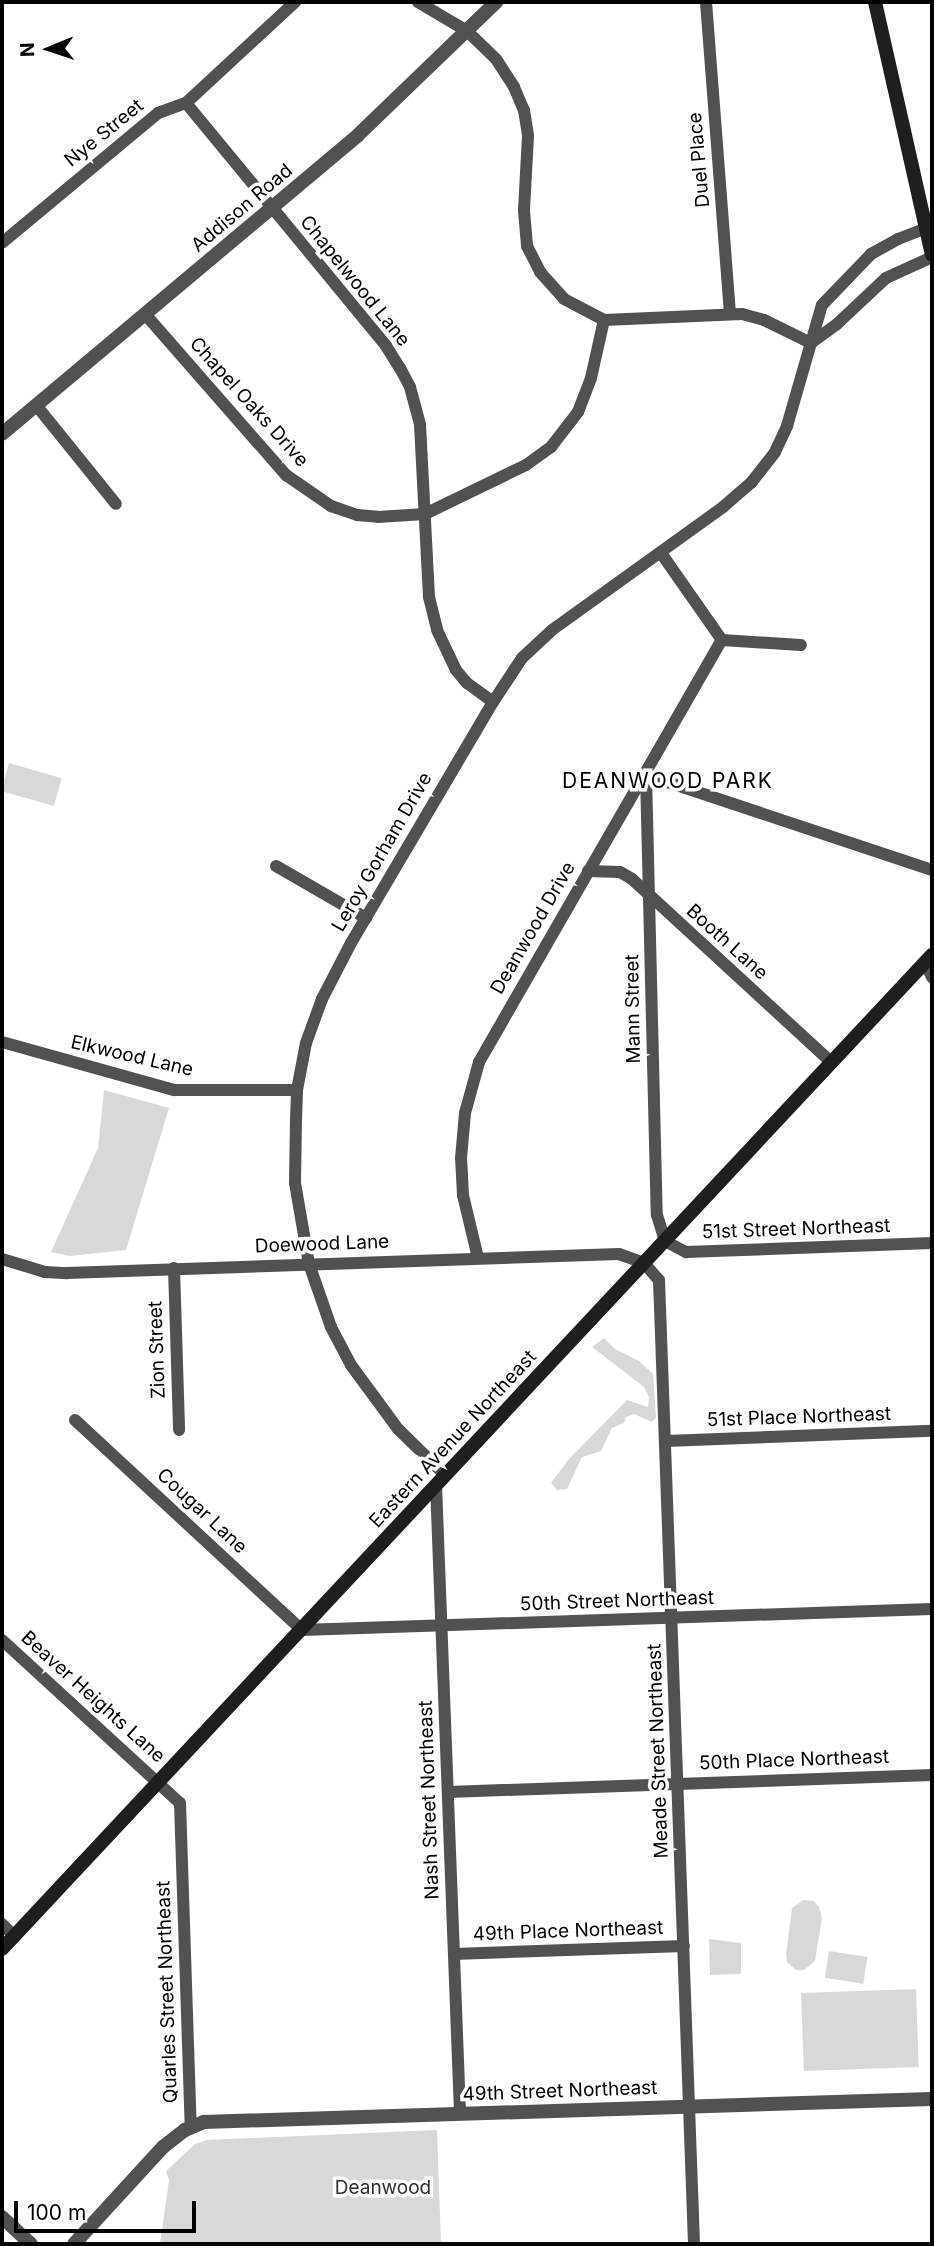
<!DOCTYPE html>
<html>
<head>
<meta charset="utf-8">
<style>
  body { margin:0 }
  #map { position:relative; width:934px; height:2246px; overflow:hidden; background:#fff; font-family:Inter,sans-serif }
  div>[style] { position:absolute }
  .green>* { inset:0; background:#d8d8d8; transform-origin:0 0 }
  .minor>* { height:12px; margin:-6px; padding:0 6px; transform-origin:6px; border-radius:6px; background:#515151 }
  .tertiary>* { height:14px; margin:-7px; padding:0 7px; transform-origin:7px; border-radius:7px; background:#515151 }
  .secondary>* { height:14px; margin:-7px; padding:0 7px; transform-origin:7px; border-radius:7px; background:#1e1e1e }
  span { translate:-50% -50%; white-space:nowrap; text-align:center; line-height:1.15; -webkit-text-stroke:7px #fff; paint-order:stroke }
  .street-label { font-size:19px; color:#000 }
  .park-label { font-size:19px; color:#2f2f2f }
  .neighbourhood-label { font-size:21px; color:#000; letter-spacing:2px }
  .frame { position:absolute; inset:0; border:4px solid #000; pointer-events:none }
  .north { position:absolute; left:14px; top:14px; width:70px; height:70px; -webkit-text-stroke:5px #fff; paint-order:stroke; rotate:268deg; font-size:19px; font-weight:700; line-height:28px; text-align:center; color:#000 }
  .north::after { content:''; display:block; margin:auto; width:24px; height:32px; background:#000; clip-path:polygon(50% 0,100% 100%,50% 72%,0 100%) }
  .scale { position:absolute; left:14px; top:2201px; width:182px; height:32px; box-sizing:border-box; border:4px solid #000; border-top:0; padding-left:9px; font-size:21px; line-height:24px; white-space:nowrap; color:#000; -webkit-text-stroke:5px #fff; paint-order:stroke }
</style>
</head>
<body>
<div id="map">
  <div class="green">
    <div style="left:9px;top:763px;width:55px;height:29px;rotate:16deg"></div>
    <div style="clip-path:polygon(104px 1090px,169px 1108px,126px 1250px,70px 1256px,51px 1252px,98px 1148px)"></div>
    <div style="clip-path:polygon(604px 1338px,615px 1349px,639px 1361px,653px 1374px,656px 1418px,652px 1422px,634px 1414px,626px 1417px,624px 1423px,612px 1428px,601px 1451px,582px 1457px,567px 1489px,557px 1490px,551px 1483px,568px 1460px,627px 1400px,648px 1407px,649px 1397px,644px 1387px,592px 1347px)"></div>
    <div style="clip-path:polygon(803px 1900px,814px 1901px,819px 1907px,822px 1918px,815px 1961px,804px 1970px,796px 1970px,787px 1962px,786px 1954px,792px 1908px)"></div>
    <div style="clip-path:polygon(709px 1939px,741px 1943px,741px 1974px,710px 1975px)"></div>
    <div style="left:829px;top:1951px;width:39px;height:27px;rotate:9deg"></div>
    <div style="left:916px;top:1989px;width:78px;height:115px;rotate:88deg"></div>
    <div style="clip-path:polygon(437px 2130px,441px 2244px,160px 2244px,169px 2180px,166px 2171px,195px 2144px,207px 2140px)"></div>
  </div>
  <div class="minor">
    <div style="left:418px;top:2px;width:57px;rotate:30.6deg"></div>
    <div style="left:467px;top:31px;width:40px;rotate:44deg"></div>
    <div style="left:496px;top:59px;width:33px;rotate:57deg"></div>
    <div style="left:514px;top:87px;width:25px;rotate:67deg"></div>
    <div style="left:524px;top:110px;width:26px;rotate:81deg"></div>
    <div style="left:528px;top:136px;width:75px;rotate:93.1deg"></div>
    <div style="left:524px;top:211px;width:35px;rotate:85deg"></div>
    <div style="left:527px;top:246px;width:29px;rotate:63deg"></div>
    <div style="left:540px;top:272px;width:36px;rotate:48deg"></div>
    <div style="left:564px;top:299px;width:45px;rotate:27.7deg"></div>
    <div style="left:604px;top:320px;width:138px;rotate:-2.5deg"></div>
    <div style="left:742px;top:314px;width:23px;rotate:15deg"></div>
    <div style="left:764px;top:320px;width:52px;rotate:26.1deg"></div>
    <div style="left:706px;top:2px;width:313px;rotate:85.6deg"></div>
    <div style="left:186px;top:103px;width:315px;rotate:50.5deg"></div>
    <div style="left:386px;top:346px;width:26px;rotate:58deg"></div>
    <div style="left:400px;top:368px;width:21px;rotate:62deg"></div>
    <div style="left:410px;top:387px;width:39px;rotate:75deg"></div>
    <div style="left:420px;top:425px;width:172px;rotate:87deg"></div>
    <div style="left:429px;top:597px;width:34px;rotate:76deg"></div>
    <div style="left:437px;top:630px;width:44px;rotate:64.6deg"></div>
    <div style="left:456px;top:670px;width:17px;rotate:50deg"></div>
    <div style="left:467px;top:683px;width:32px;rotate:36deg"></div>
    <div style="left:2px;top:243px;width:203px;rotate:-39.8deg"></div>
    <div style="left:158px;top:113px;width:30px;rotate:-20deg"></div>
    <div style="left:186px;top:103px;width:149px;rotate:-42.8deg"></div>
    <div style="left:145px;top:314px;width:214px;rotate:48.8deg"></div>
    <div style="left:286px;top:475px;width:55px;rotate:34.6deg"></div>
    <div style="left:331px;top:506px;width:28px;rotate:19deg"></div>
    <div style="left:357px;top:515px;width:21px;rotate:5deg"></div>
    <div style="left:378px;top:517px;width:47px;rotate:-3.7deg"></div>
    <div style="left:425px;top:514px;width:112px;rotate:-25.9deg"></div>
    <div style="left:526px;top:465px;width:31px;rotate:-36deg"></div>
    <div style="left:551px;top:447px;width:44px;rotate:-52.4deg"></div>
    <div style="left:578px;top:412px;width:36px;rotate:-69deg"></div>
    <div style="left:591px;top:378px;width:59px;rotate:-77.4deg"></div>
    <div style="left:811px;top:343px;width:32px;rotate:-36deg"></div>
    <div style="left:837px;top:324px;width:67px;rotate:-43.2deg"></div>
    <div style="left:886px;top:278px;width:51px;rotate:-24.5deg"></div>
    <div style="left:36px;top:405px;width:127px;rotate:51.1deg"></div>
    <div style="left:661px;top:553px;width:106px;rotate:55deg"></div>
    <div style="left:722px;top:640px;width:79px;rotate:3.6deg"></div>
    <div style="left:276px;top:866px;width:104px;rotate:30deg"></div>
    <div style="left:932px;top:870px;width:301px;rotate:-161.6deg"></div>
    <div style="left:646px;top:775px;width:440px;rotate:88.6deg"></div>
    <div style="left:657px;top:1215px;width:27px;rotate:73deg"></div>
    <div style="left:665px;top:1241px;width:24px;rotate:28deg"></div>
    <div style="left:686px;top:1252px;width:246px;rotate:-2.1deg"></div>
    <div style="left:588px;top:871px;width:32px;rotate:2deg"></div>
    <div style="left:620px;top:872px;width:14px;rotate:30deg"></div>
    <div style="left:632px;top:879px;width:270px;rotate:42.6deg"></div>
    <div style="left:925px;top:962px;width:17px;rotate:65deg"></div>
    <div style="left:2px;top:1042px;width:179px;rotate:15.6deg"></div>
    <div style="left:174px;top:1090px;width:123px"></div>
    <div style="left:478px;top:1258px;width:65px;rotate:-103.4deg"></div>
    <div style="left:463px;top:1195px;width:37px;rotate:-93deg"></div>
    <div style="left:461px;top:1158px;width:45px;rotate:-84.9deg"></div>
    <div style="left:465px;top:1113px;width:53px;rotate:-74.6deg"></div>
    <div style="left:479px;top:1062px;width:487px;rotate:-60.1deg"></div>
    <div style="left:2px;top:1259px;width:45px;rotate:16.8deg"></div>
    <div style="left:45px;top:1272px;width:22px;rotate:3deg"></div>
    <div style="left:67px;top:1273px;width:552px;rotate:-1.97deg"></div>
    <div style="left:619px;top:1254px;width:27px;rotate:20deg"></div>
    <div style="left:644px;top:1263px;width:23px;rotate:49deg"></div>
    <div style="left:659px;top:1280px;width:965px;rotate:87.92deg"></div>
    <div style="left:174px;top:1268px;width:162px;rotate:88.2deg"></div>
    <div style="left:75px;top:1420px;width:309px;rotate:42.8deg"></div>
    <div style="left:302px;top:1630px;width:630px;rotate:-1.91deg"></div>
    <div style="left:666px;top:1441px;width:266px;rotate:-2.2deg"></div>
    <div style="left:445px;top:1475px;width:66px;rotate:-135.6deg"></div>
    <div style="left:398px;top:1429px;width:79px;rotate:-126.3deg"></div>
    <div style="left:351px;top:1365px;width:43px;rotate:-117.8deg"></div>
    <div style="left:331px;top:1327px;width:67px;rotate:-109.2deg"></div>
    <div style="left:309px;top:1264px;width:82px;rotate:-99.8deg"></div>
    <div style="left:295px;top:1183px;width:63px;rotate:-89.1deg"></div>
    <div style="left:296px;top:1120px;width:30px;rotate:-88deg"></div>
    <div style="left:297px;top:1090px;width:48px;rotate:-79.2deg"></div>
    <div style="left:306px;top:1043px;width:47px;rotate:-70deg"></div>
    <div style="left:322px;top:999px;width:63px;rotate:-62.6deg"></div>
    <div style="left:351px;top:943px;width:280px;rotate:-59.5deg"></div>
    <div style="left:493px;top:702px;width:53px;rotate:-56.6deg"></div>
    <div style="left:522px;top:658px;width:41px;rotate:-43deg"></div>
    <div style="left:552px;top:630px;width:211px;rotate:-35.7deg"></div>
    <div style="left:723px;top:507px;width:37px;rotate:-41deg"></div>
    <div style="left:751px;top:483px;width:39px;rotate:-52deg"></div>
    <div style="left:775px;top:452px;width:29px;rotate:-65deg"></div>
    <div style="left:787px;top:426px;width:126px;rotate:-73.9deg"></div>
    <div style="left:822px;top:305px;width:71px;rotate:-46.1deg"></div>
    <div style="left:871px;top:254px;width:31px;rotate:-29deg"></div>
    <div style="left:898px;top:239px;width:30px;rotate:-21deg"></div>
    <div style="left:436px;top:1485px;width:628px;rotate:87.81deg"></div>
    <div style="left:2px;top:1640px;width:241px;rotate:42.5deg"></div>
    <div style="left:180px;top:1803px;width:324px;rotate:88.1deg"></div>
    <div style="left:448px;top:1792px;width:484px;rotate:-2deg"></div>
    <div style="left:2px;top:1924px;width:17px;rotate:45deg"></div>
    <div style="left:454px;top:1954px;width:230px;rotate:-2deg"></div>
  </div>
  <div class="tertiary">
    <div style="left:2px;top:434px;width:465px;rotate:-40deg"></div>
    <div style="left:358px;top:135px;width:192px;rotate:-43.9deg"></div>
    <div style="left:2px;top:2217px;width:40px;rotate:43deg"></div>
    <div style="left:74px;top:2244px;width:132px;rotate:-47.5deg"></div>
    <div style="left:163px;top:2147px;width:28px;rotate:-38deg"></div>
    <div style="left:185px;top:2130px;width:21px;rotate:-23deg"></div>
    <div style="left:204px;top:2122px;width:728px;rotate:-1.81deg"></div>
  </div>
  <div class="secondary">
    <div style="left:875px;top:2px;width:259px;rotate:77.3deg"></div>
    <div style="left:2px;top:1949px;width:1361px;rotate:-46.91deg"></div>
  </div>
  <div class="street-label">
    <span style="left:104px;top:133px;rotate:-39deg">Nye Street</span>
    <span style="left:699px;top:160px;rotate:-95deg">Duel Place</span>
    <span style="left:242px;top:208px;rotate:-40deg">Addison Road</span>
    <span style="left:355px;top:281px;rotate:51deg">Chapelwood Lane</span>
    <span style="left:249px;top:402px;rotate:48deg">Chapel Oaks Drive</span>
    <span style="left:382px;top:852px;rotate:-60deg">Leroy Gorham Drive</span>
    <span style="left:533px;top:928px;rotate:-60deg">Deanwood Drive</span>
    <span style="left:727px;top:942px;rotate:42deg">Booth Lane</span>
    <span style="left:633px;top:1009px;rotate:-91deg">Mann Street</span>
    <span style="left:132px;top:1056px;rotate:13deg">Elkwood Lane</span>
    <span style="left:796px;top:1229px;rotate:-2deg">51st Street Northeast</span>
    <span style="left:322px;top:1244px;rotate:-2deg">Doewood Lane</span>
    <span style="left:157px;top:1350px;rotate:-92deg">Zion Street</span>
    <span style="left:799px;top:1417px;rotate:-2deg">51st Place Northeast</span>
    <span style="left:453px;top:1439px;rotate:-47deg">Eastern Avenue Northeast</span>
    <span style="left:202px;top:1511px;rotate:43deg">Cougar Lane</span>
    <span style="left:617px;top:1601px;rotate:-2deg">50th Street Northeast</span>
    <span style="left:93px;top:1697px;rotate:42deg">Beaver Heights Lane</span>
    <span style="left:658px;top:1751px;rotate:-92deg">Meade Street Northeast</span>
    <span style="left:794px;top:1760px;rotate:-2deg">50th Place Northeast</span>
    <span style="left:429px;top:1800px;rotate:-92deg">Nash Street Northeast</span>
    <span style="left:568px;top:1931px;rotate:-2deg">49th Place Northeast</span>
    <span style="left:167px;top:1992px;rotate:-92deg">Quarles Street Northeast</span>
    <span style="left:560px;top:2091px;rotate:-2deg">49th Street Northeast</span>
  </div>
  <div class="park-label">
    <span style="left:383px;top:2188px">Deanwood</span>
  </div>
  <div class="neighbourhood-label">
    <span style="left:668px;top:781px">DEANWOOD PARK</span>
  </div>
  <div class="frame"></div>
  <div class="north">N</div>
  <div class="scale">100 m</div>
</div>
</body>
</html>
